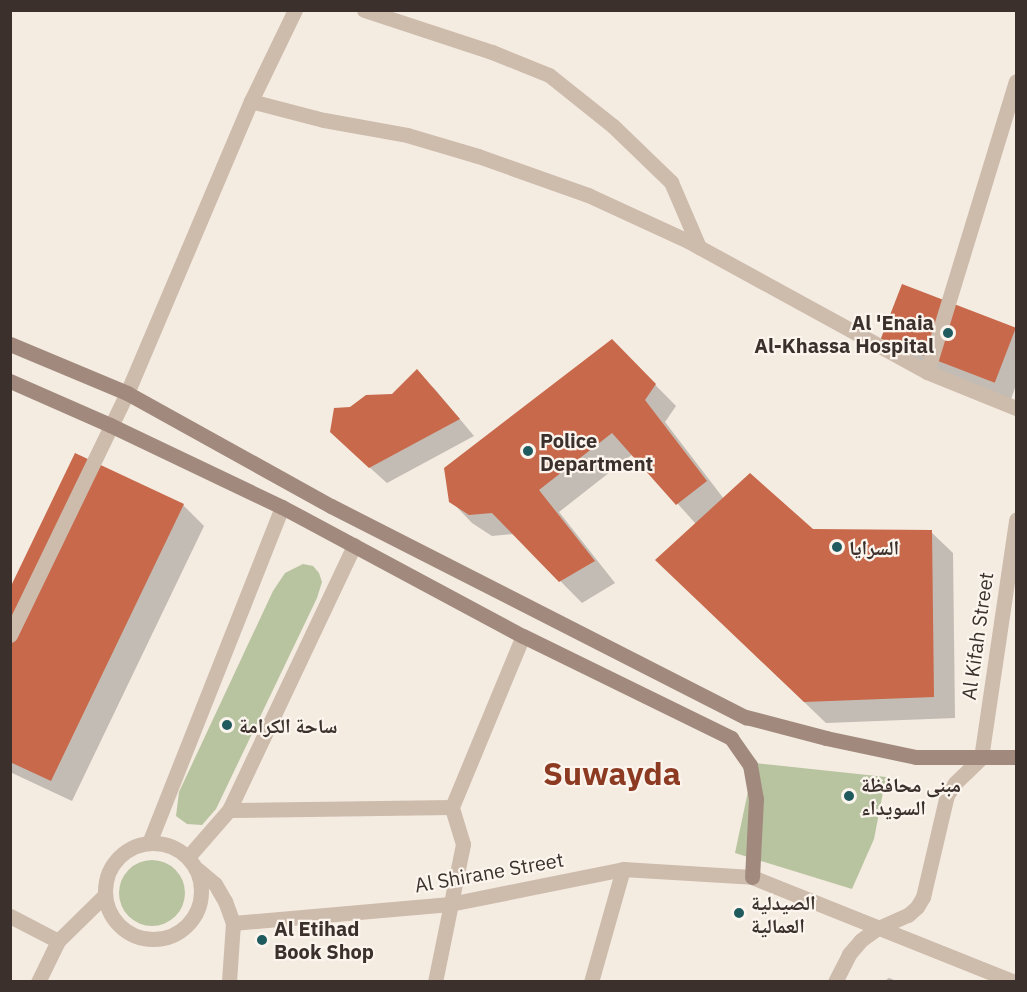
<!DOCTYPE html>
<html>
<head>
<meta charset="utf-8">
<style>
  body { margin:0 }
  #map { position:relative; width:1027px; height:992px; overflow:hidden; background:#f4ebe1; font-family:"IBM Plex Sans","Noto Naskh Arabic",sans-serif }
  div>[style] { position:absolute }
  .green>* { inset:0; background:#b8c4a0 }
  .round { border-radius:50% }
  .shadow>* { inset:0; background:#0003 }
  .building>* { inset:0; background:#c8694b; transform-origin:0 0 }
  .pedestrian>* { height:15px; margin:-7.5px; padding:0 7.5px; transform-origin:7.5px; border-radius:7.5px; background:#cdbbac }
  .minor>* { height:15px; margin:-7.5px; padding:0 7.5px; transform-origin:7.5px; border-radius:7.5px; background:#cdbbac }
  .tertiary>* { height:15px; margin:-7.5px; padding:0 7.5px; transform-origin:7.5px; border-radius:7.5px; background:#cdbbac }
  .tertiary>.ring { margin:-7.5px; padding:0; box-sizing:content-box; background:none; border:15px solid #cdbbac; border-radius:50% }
  .secondary>* { height:15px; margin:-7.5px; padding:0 7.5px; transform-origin:7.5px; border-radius:7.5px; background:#a18a7d }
  .dots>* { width:16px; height:16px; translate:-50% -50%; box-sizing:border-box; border:3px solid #fbf5ee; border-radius:50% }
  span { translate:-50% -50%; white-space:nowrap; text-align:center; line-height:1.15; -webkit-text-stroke:4.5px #fbf5ee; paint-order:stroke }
  .poi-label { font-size:20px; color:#3b302b; font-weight:700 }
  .right { translate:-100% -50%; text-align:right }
  .left { translate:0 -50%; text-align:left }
  .street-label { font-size:20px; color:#3b302b }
  .town-label { font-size:32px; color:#8c3b22; font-weight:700 }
  .frame { position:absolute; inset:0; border:12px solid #3b302b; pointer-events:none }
</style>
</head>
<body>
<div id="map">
  <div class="green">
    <div style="clip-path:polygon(303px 564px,313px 566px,319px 573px,322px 582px,317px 598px,216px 809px,202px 825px,187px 824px,176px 816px,179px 792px,273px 591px,285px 573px)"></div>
    <div style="clip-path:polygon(754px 763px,886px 777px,874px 839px,852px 889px,735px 853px)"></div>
    <div class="round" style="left:119px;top:860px;width:66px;height:66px"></div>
  </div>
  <div class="shadow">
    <div style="clip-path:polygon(902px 285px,1016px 331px,1016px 385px,1011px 399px,898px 354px,881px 338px)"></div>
    <div style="clip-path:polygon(612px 341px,676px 406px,665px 422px,724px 499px,812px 531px,931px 532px,953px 553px,955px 718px,826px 723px,678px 581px,696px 524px,633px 454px,559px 512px,615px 583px,582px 603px,514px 534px,492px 536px,472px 523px,451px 501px)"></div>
    <div style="clip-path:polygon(433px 387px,474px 436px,387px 483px,348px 448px,351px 409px,392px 396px)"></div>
    <div style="clip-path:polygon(183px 505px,204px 526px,72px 801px,10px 772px,10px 592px)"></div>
    <div style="clip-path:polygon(889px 978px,899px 982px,883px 982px)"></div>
  </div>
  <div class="building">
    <div style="left:902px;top:284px;width:122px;height:59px;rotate:21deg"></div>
    <div style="clip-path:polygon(612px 339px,656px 384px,645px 400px,707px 481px,676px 505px,612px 433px,539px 490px,595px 561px,559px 582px,492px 513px,469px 515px,449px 502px,444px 468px)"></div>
    <div style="clip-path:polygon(417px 369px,460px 419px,369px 468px,330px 432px,334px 408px,350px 407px,366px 395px,392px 394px)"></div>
    <div style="clip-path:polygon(75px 453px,184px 504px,51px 781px,10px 762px,10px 588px)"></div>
    <div style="clip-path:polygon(750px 473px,813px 529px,932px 530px,934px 697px,804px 702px,655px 560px)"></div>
  </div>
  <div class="pedestrian">
    <div style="left:233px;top:923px;width:218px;rotate:-5deg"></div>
    <div style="left:450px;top:904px;width:177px;rotate:-11.4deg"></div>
    <div style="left:623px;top:869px;width:129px;rotate:3.5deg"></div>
    <div style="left:435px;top:982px;width:141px;rotate:-78.5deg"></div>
    <div style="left:463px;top:844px;width:39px;rotate:-107deg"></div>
    <div style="left:591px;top:982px;width:117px;rotate:-74.2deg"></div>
  </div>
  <div class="minor">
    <div style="left:364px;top:10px;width:135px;rotate:18.2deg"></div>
    <div style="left:492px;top:52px;width:61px;rotate:22deg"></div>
    <div style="left:549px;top:75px;width:82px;rotate:38.6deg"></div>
    <div style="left:613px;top:126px;width:81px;rotate:44deg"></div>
    <div style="left:671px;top:182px;width:71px;rotate:66.7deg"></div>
    <div style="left:251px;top:101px;width:75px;rotate:14.6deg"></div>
    <div style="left:324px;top:120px;width:84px;rotate:10.2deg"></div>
    <div style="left:407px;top:135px;width:74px;rotate:16.5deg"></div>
    <div style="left:478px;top:156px;width:117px;rotate:19.5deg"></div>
    <div style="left:588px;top:195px;width:110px;rotate:24.7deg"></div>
    <div style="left:688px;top:241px;width:273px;rotate:28.7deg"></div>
    <div style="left:927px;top:372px;width:96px;rotate:22deg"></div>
    <div style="left:927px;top:372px;width:304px;rotate:-73deg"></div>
    <div style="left:10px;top:635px;width:269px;rotate:-64.2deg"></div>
    <div style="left:127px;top:393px;width:317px;rotate:-67deg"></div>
    <div style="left:251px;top:101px;width:101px;rotate:-64.2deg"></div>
    <div style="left:981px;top:758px;width:241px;rotate:-81.6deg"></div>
    <div style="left:229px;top:810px;width:223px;rotate:-0.8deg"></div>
    <div style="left:452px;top:807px;width:185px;rotate:-67.5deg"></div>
  </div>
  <div class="tertiary">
    <div class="ring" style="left:105px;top:843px;width:81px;height:81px"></div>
    <div style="left:149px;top:843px;width:361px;rotate:-68.4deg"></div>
    <div style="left:188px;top:857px;width:62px;rotate:-48.9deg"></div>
    <div style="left:229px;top:810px;width:293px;rotate:-64.7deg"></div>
    <div style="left:197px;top:869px;width:23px;rotate:40deg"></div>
    <div style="left:215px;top:884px;width:20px;rotate:60deg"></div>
    <div style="left:225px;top:901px;width:23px;rotate:70deg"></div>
    <div style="left:233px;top:923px;width:59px;rotate:93.9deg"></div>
    <div style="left:752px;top:877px;width:282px;rotate:21.8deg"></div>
    <div style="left:10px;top:916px;width:54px;rotate:27.5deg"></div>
    <div style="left:38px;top:982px;width:46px;rotate:-64deg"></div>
    <div style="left:58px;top:941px;width:64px;rotate:-44.4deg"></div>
    <div style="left:835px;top:982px;width:31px;rotate:-63deg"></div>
    <div style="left:849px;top:954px;width:18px;rotate:-49deg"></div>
    <div style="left:861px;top:940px;width:19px;rotate:-36deg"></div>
    <div style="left:876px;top:929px;width:35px;rotate:-24deg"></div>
    <div style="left:908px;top:915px;width:12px;rotate:-42deg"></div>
    <div style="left:917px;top:907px;width:12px;rotate:-59deg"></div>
    <div style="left:923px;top:897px;width:105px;rotate:-76.8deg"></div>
    <div style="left:947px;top:795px;width:14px;rotate:-56deg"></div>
    <div style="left:955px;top:783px;width:36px;rotate:-44deg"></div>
  </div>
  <div class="secondary">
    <div style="left:10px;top:344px;width:127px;rotate:22.7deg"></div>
    <div style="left:127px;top:393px;width:233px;rotate:29deg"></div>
    <div style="left:331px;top:506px;width:466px;rotate:27deg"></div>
    <div style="left:746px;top:717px;width:83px;rotate:14.7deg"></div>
    <div style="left:826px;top:738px;width:92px;rotate:11.9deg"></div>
    <div style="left:916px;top:757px;width:100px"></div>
    <div style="left:10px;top:381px;width:109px;rotate:23.7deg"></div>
    <div style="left:110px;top:425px;width:191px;rotate:25.5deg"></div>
    <div style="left:282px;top:507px;width:273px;rotate:28.2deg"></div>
    <div style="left:523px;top:636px;width:232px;rotate:26.1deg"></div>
    <div style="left:731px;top:738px;width:33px;rotate:55deg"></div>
    <div style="left:750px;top:765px;width:35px;rotate:80deg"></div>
    <div style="left:756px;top:799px;width:78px;rotate:92.9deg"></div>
  </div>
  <div class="dots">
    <div style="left:948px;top:333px;background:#1f5a5e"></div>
    <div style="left:528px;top:451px;background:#1f5a5e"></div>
    <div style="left:837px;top:547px;background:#1f5a5e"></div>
    <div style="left:227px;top:725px;background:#1f5a5e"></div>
    <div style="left:849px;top:796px;background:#1f5a5e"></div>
    <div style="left:739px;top:913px;background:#1f5a5e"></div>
    <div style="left:262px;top:940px;background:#1f5a5e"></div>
  </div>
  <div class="poi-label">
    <span class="right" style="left:934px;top:334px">Al 'Enaia<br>Al-Khassa Hospital</span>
    <span class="left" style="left:540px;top:452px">Police<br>Department</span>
    <span class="left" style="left:849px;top:547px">السرايا</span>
    <span class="left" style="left:239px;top:725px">ساحة الكرامة</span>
    <span class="left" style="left:861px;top:796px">مبنى محافظة<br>السويداء</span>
    <span class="left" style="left:751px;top:914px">الصيدلية<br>العمالية</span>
    <span class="left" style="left:274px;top:940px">Al Etihad<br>Book Shop</span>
  </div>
  <div class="street-label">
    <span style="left:977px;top:636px;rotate:-82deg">Al Kifah Street</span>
    <span style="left:489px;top:872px;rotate:-10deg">Al Shirane Street</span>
  </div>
  <div class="town-label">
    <span style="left:612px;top:773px">Suwayda</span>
  </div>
  <div class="frame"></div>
</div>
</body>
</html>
